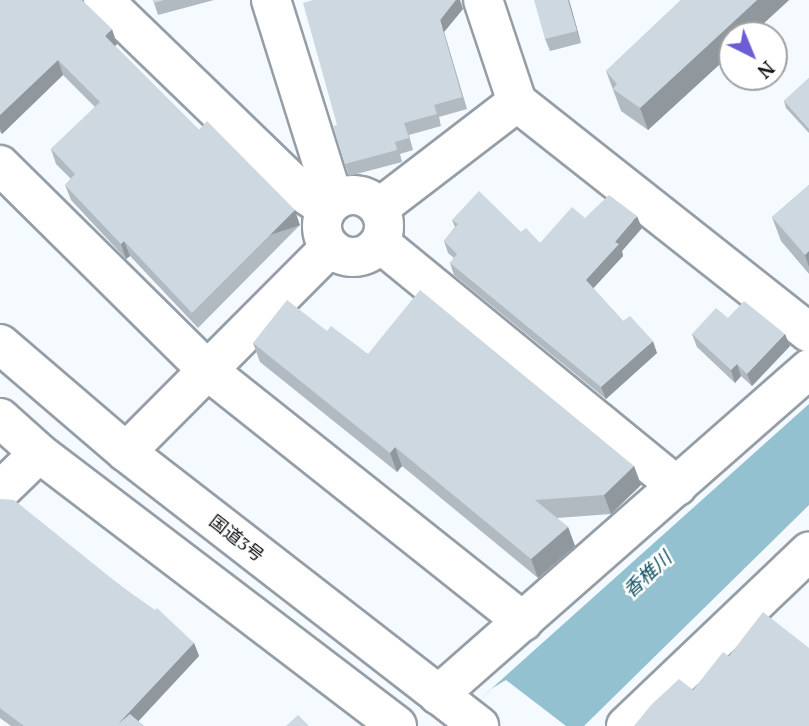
<!DOCTYPE html>
<html>
<head>
<meta charset="utf-8">
<style>
  body { margin:0 }
  #map { position:relative; width:809px; height:726px; overflow:hidden; background:#f4faff; font-family:"PT Serif","Noto Sans JP",serif }
  div>[style] { position:absolute }
  .water>* { inset:0; background:#93c1cf }
  .pier>* { inset:0; background:#f4faff }
  .roads { filter:drop-shadow(2px 0 #959ea6) drop-shadow(-2px 0 #959ea6) drop-shadow(0 2px #959ea6) drop-shadow(0 -2px #959ea6) }
  .minor>* { height:38px; margin:-19px; padding:0 19px; transform-origin:19px; border-radius:19px; background:#fff }
  .minor>.ring { margin:-19px; padding:0; box-sizing:content-box; background:none; border:38px solid #fff; border-radius:50% }
  .highway>* { height:38px; margin:-19px; padding:0 19px; transform-origin:19px; border-radius:19px; background:#fff }
  .wall>* { inset:0; background:#b1bac1 }
  .shaded-wall>* { inset:0; background:#90979d; transform-origin:0 0 }
  .building>* { inset:0; background:#ced8e0 }
  span { translate:-50% -50%; white-space:nowrap; text-align:center; line-height:1.15; -webkit-text-stroke:5px #fff; paint-order:stroke }
  .street-label { font-size:18px; color:#111417 }
  .water-label { font-size:19px; color:#145362; font-style:italic }
  .north { position:absolute; left:718px; top:21px; width:70px; height:70px; box-sizing:border-box; background:#fff; border:2px solid #a0a1a2; border-radius:50%; rotate:137deg; font-size:19px; font-weight:700; line-height:28px; text-align:center; color:#111417 }
  .north::after { content:''; display:block; margin:auto; width:24px; height:32px; background:#6c5dd6; clip-path:polygon(50% 0,100% 100%,50% 72%,0 100%) }
</style>
</head>
<body>
<div id="map">
  <div class="water">
    <div style="clip-path:polygon(809px 404px,809px 505px,584px 726px,456px 726px,491px 689px)"></div>
  </div>
  <div class="pier">
    <div style="clip-path:polygon(506px 680px,566px 726px,456px 726px,491px 689px)"></div>
  </div>
  <div class="roads">
    <div class="minor">
      <div style="left:103px;top:0;width:277px;rotate:44deg"></div>
      <div style="left:302px;top:192px;width:30px;rotate:34deg"></div>
      <div style="left:271px;top:0;width:211px;rotate:72.6deg"></div>
      <div style="left:483px;top:0;width:108px;rotate:71.6deg"></div>
      <div style="left:517px;top:102px;width:372px;rotate:38.3deg"></div>
      <div style="left:0;top:165px;width:291px;rotate:44.7deg"></div>
      <div style="left:207px;top:370px;width:404px;rotate:38.5deg"></div>
      <div class="ring" style="left:322px;top:195px;width:24px;height:24px"></div>
      <div style="left:379px;top:208px;width:174px;rotate:-37.5deg"></div>
      <div style="left:380px;top:243px;width:384px;rotate:39.3deg"></div>
      <div style="left:126px;top:452px;width:289px;rotate:-45.1deg"></div>
      <div style="left:0;top:491px;width:54px;rotate:-44.3deg"></div>
      <div style="left:438px;top:695px;width:494px;rotate:-41.3deg"></div>
      <div style="left:626px;top:726px;width:253px;rotate:-43.6deg"></div>
    </div>
    <div class="highway">
      <div style="left:0;top:344px;width:166px;rotate:40.6deg"></div>
      <div style="left:126px;top:452px;width:447px;rotate:37.8deg"></div>
      <div style="left:0;top:418px;width:52px;rotate:41.9deg"></div>
      <div style="left:39px;top:453px;width:450px;rotate:37.3deg"></div>
    </div>
  </div>
  <div class="wall">
    <div style="clip-path:polygon(0 0,117px 44px,115px 46px,199px 130px,300px 225px,198px 328px,130px 256px,126px 259px,71px 200px,65px 185px,71px 179px,56px 164px,51px 149px,95px 107px,63px 75px,2px 134px,0 132px)"></div>
    <div style="clip-path:polygon(153px 0,214px 0,158px 15px)"></div>
    <div style="clip-path:polygon(569px 0,581px 43px,550px 51px,545px 39px)"></div>
    <div style="clip-path:polygon(681px 0,789px 0,751px 35px,732px 35px,732px 53px,648px 130px,621px 111px,606px 71px)"></div>
    <div style="clip-path:polygon(463px 9px,444px 32px,467px 109px,439px 117px,441px 126px,409px 135px,413px 150px,400px 154px,402px 162px,349px 176px,345px 164px,337px 125px)"></div>
    <div style="clip-path:polygon(809px 78px,809px 133px,786px 108px,784px 101px)"></div>
    <div style="clip-path:polygon(809px 185px,809px 274px,781px 241px,772px 217px)"></div>
    <div style="clip-path:polygon(585px 218px,642px 228px,622px 251px,623px 256px,593px 288px,623px 321px,657px 353px,606px 399px,454px 275px,450px 263px,454px 258px,448px 253px,444px 241px,455px 227px,452px 220px,521px 232px,540px 243px)"></div>
    <div style="clip-path:polygon(728px 318px,785px 334px,790px 346px,752px 386px,741px 376px,735px 383px,697px 347px,692px 334px)"></div>
    <div style="clip-path:polygon(327px 331px,368px 354px,634px 466px,641px 485px,611px 514px,557px 518px,568px 527px,575px 546px,538px 578px,402px 466px,397px 472px,260px 362px,253px 343px)"></div>
    <div style="clip-path:polygon(0 499px,121px 586px,194px 643px,199px 656px,138px 721px,144px 726px,11px 726px,0 718px)"></div>
  </div>
  <div class="shaded-wall">
    <div style="clip-path:polygon(455px 0,460px 0,463px 9px,444px 32px,467px 109px,440px 20px)"></div>
    <div style="clip-path:polygon(568px 0,569px 0,581px 43px,577px 31px)"></div>
    <div style="clip-path:polygon(757px 0,789px 0,751px 35px,732px 35px,732px 53px,648px 130px,640px 108px)"></div>
    <div style="clip-path:polygon(112px 29px,117px 44px,110px 51px,105px 36px)"></div>
    <div style="clip-path:polygon(58px 60px,63px 75px,2px 134px,0 128px,0 115px)"></div>
    <div style="left:295px;top:210px;width:16px;height:146px;rotate:72deg"></div>
    <div style="clip-path:polygon(637px 216px,642px 228px,622px 251px,623px 256px,590px 292px,586px 280px,615px 242px)"></div>
    <div style="clip-path:polygon(124px 241px,130px 256px,126px 259px,121px 244px)"></div>
    <div style="clip-path:polygon(809px 251px,809px 267px,805px 255px)"></div>
    <div style="clip-path:polygon(785px 334px,790px 346px,752px 386px,747px 374px)"></div>
    <div style="clip-path:polygon(653px 341px,657px 353px,606px 399px,601px 387px)"></div>
    <div style="clip-path:polygon(737px 364px,741px 376px,735px 383px,731px 370px)"></div>
    <div style="clip-path:polygon(395px 447px,402px 466px,397px 472px,390px 453px)"></div>
    <div style="clip-path:polygon(634px 466px,641px 485px,611px 514px,604px 495px)"></div>
    <div style="clip-path:polygon(568px 527px,575px 546px,538px 578px,531px 559px)"></div>
    <div style="clip-path:polygon(194px 643px,199px 656px,134px 726px,118px 724px)"></div>
  </div>
  <div class="building">
    <div style="clip-path:polygon(0 0,82px 0,112px 29px,105px 36px,199px 130px,207px 121px,295px 210px,192px 313px,124px 241px,121px 244px,65px 185px,75px 174px,51px 149px,100px 102px,58px 60px,0 115px)"></div>
    <div style="clip-path:polygon(153px 0,164px 0,154px 3px)"></div>
    <div style="clip-path:polygon(313px 0,456px 0,440px 20px,462px 97px,434px 105px,437px 114px,404px 123px,409px 138px,395px 142px,397px 150px,345px 164px,333px 126px,337px 125px,303px 3px)"></div>
    <div style="clip-path:polygon(534px 0,568px 0,577px 31px,545px 39px)"></div>
    <div style="clip-path:polygon(681px 0,757px 0,640px 108px,613px 89px,617px 84px,606px 71px)"></div>
    <div style="clip-path:polygon(809px 78px,809px 129px,784px 101px)"></div>
    <div style="clip-path:polygon(809px 185px,809px 251px,805px 255px,772px 217px)"></div>
    <div style="clip-path:polygon(479px 191px,521px 232px,526px 228px,540px 243px,572px 207px,585px 218px,609px 195px,637px 216px,615px 242px,619px 244px,586px 280px,623px 321px,630px 316px,653px 341px,601px 387px,450px 263px,457px 254px,444px 241px,458px 224px,452px 220px)"></div>
    <div style="clip-path:polygon(420px 290px,634px 466px,604px 495px,535px 500px,568px 527px,531px 559px,395px 447px,390px 453px,253px 343px,287px 300px,327px 331px,331px 326px,368px 354px)"></div>
    <div style="clip-path:polygon(744px 301px,785px 334px,747px 374px,737px 364px,731px 370px,692px 334px,716px 308px,728px 318px)"></div>
    <div style="clip-path:polygon(0 499px,14px 500px,121px 586px,155px 610px,157px 608px,194px 643px,118px 724px,130px 714px,144px 726px,24px 726px,0 708px)"></div>
    <div style="clip-path:polygon(763px 612px,809px 648px,809px 726px,634px 726px,651px 705px,679px 679px,693px 690px,723px 652px,729px 656px)"></div>
    <div style="clip-path:polygon(298px 715px,309px 726px,286px 726px)"></div>
  </div>
  <div class="street-label">
    <span style="left:237px;top:538px;rotate:38deg">国道3号</span>
  </div>
  <div class="water-label">
    <span style="left:647px;top:574px;rotate:-43deg">香椎川</span>
  </div>
  <div class="north">N</div>
</div>
</body>
</html>
